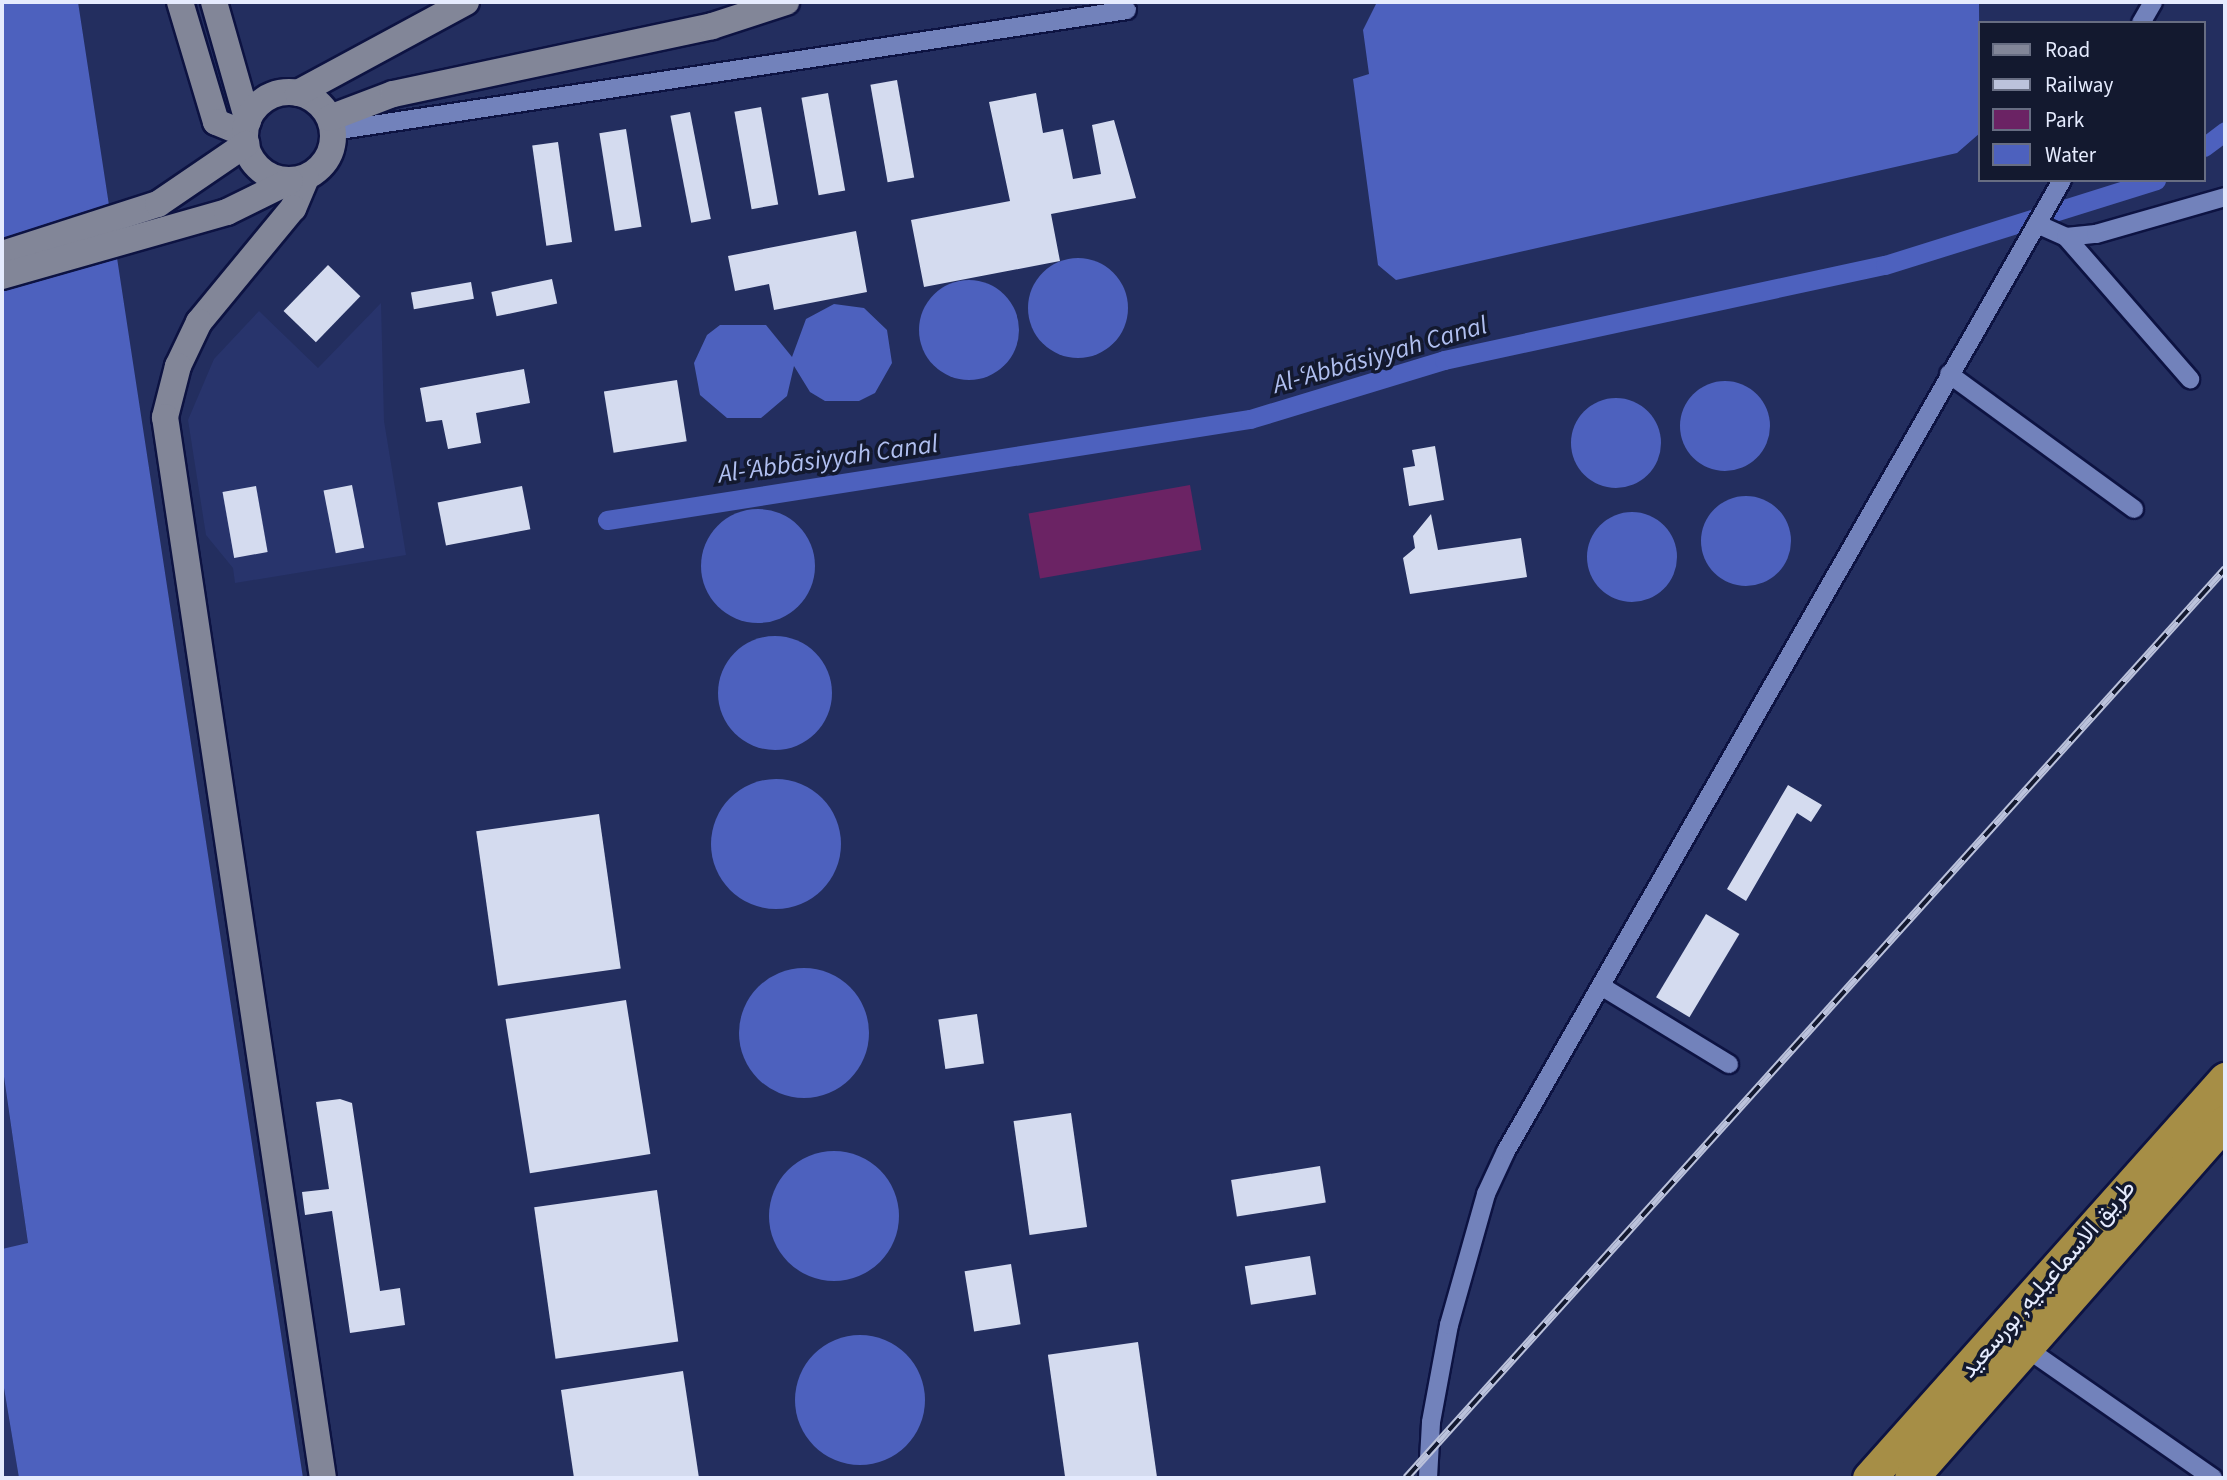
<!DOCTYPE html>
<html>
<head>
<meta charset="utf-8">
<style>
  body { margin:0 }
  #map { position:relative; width:2227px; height:1480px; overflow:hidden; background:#232e5f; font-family:"Source Sans 3",Vazirmatn,sans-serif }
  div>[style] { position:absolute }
  .built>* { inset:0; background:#28346c }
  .green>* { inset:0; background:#6b2364; transform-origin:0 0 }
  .water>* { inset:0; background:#4d61be }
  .round { border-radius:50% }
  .canal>* { height:19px; margin:-9.5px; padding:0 9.5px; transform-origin:9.5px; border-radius:9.5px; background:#4d61be }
  .building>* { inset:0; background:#d4dbef; transform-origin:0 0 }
  .roads { filter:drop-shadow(2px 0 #0d1342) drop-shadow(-2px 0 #0d1342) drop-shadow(0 2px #0d1342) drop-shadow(0 -2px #0d1342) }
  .street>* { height:18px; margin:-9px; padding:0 9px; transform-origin:9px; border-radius:9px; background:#7282bb }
  .secondary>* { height:26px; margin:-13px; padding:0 13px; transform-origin:13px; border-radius:13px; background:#828698 }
  .secondary>.ring { margin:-13px; padding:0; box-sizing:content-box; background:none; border:26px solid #828698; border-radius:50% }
  .highway>* { height:33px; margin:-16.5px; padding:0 16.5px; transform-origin:16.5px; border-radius:16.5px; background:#a68e46 }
  .rail>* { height:8px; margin-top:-4px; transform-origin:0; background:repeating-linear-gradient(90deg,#13192f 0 16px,#bbc2db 0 32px); box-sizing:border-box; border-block:2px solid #bbc2db }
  span { translate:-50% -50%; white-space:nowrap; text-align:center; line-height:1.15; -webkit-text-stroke:7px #13192f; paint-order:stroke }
  .street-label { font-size:24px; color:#e5ebfe }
  .water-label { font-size:26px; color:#b0bff0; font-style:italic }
  .frame { position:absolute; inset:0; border:4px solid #e5ebfe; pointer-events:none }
  .legend { position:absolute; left:1978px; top:21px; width:228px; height:161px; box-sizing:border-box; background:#13192f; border:2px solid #676d82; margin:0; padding:9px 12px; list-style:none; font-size:21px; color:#e5ebfe }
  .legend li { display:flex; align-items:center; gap:14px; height:35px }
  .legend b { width:35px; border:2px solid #676d82 }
</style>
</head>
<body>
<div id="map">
  <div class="built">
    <div style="clip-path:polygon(381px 303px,384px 421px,406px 555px,235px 583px,233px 568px,206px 535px,188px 420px,214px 359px,259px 311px,318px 368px)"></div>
    <div style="clip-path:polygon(2px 1063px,28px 1244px,2px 1249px)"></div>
    <div style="clip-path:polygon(2px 1376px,19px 1478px,2px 1478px)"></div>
  </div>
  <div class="green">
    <div style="left:1190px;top:485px;width:66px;height:164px;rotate:80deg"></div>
  </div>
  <div class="water">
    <div style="clip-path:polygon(2px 2px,78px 2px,303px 1478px,19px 1478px,2px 1376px,2px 1249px,28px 1243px,2px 1063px)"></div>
    <div style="clip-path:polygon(1377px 2px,1979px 2px,1980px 133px,1957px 153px,1396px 280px,1378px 265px,1353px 79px,1369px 74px,1363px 30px)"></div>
    <div class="round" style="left:1028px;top:258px;width:100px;height:100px"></div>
    <div class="round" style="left:919px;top:280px;width:100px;height:100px"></div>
    <div style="clip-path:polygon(834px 304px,864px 308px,887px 330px,892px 363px,875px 393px,859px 401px,825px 401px,810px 392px,794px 366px,787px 396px,761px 418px,727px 418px,700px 395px,694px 363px,707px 335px,720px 325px,766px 325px,792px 357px,806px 319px)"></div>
    <div class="round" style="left:1680px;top:381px;width:90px;height:90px"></div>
    <div class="round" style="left:1571px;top:398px;width:90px;height:90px"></div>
    <div class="round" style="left:1701px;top:496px;width:90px;height:90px"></div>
    <div class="round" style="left:701px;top:509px;width:114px;height:114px"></div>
    <div class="round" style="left:1587px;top:512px;width:90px;height:90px"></div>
    <div class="round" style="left:718px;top:636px;width:114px;height:114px"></div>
    <div class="round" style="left:711px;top:779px;width:130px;height:130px"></div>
    <div class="round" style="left:739px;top:968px;width:130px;height:130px"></div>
    <div class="round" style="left:769px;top:1151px;width:130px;height:130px"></div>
    <div class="round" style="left:795px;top:1335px;width:130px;height:130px"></div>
  </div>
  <div class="canal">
    <div style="left:2204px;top:147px;width:26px;rotate:-37deg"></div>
    <div style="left:607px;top:520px;width:651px;rotate:-8.93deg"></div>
    <div style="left:1250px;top:419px;width:203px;rotate:-16.9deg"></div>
    <div style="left:1444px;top:360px;width:451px;rotate:-12.2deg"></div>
    <div style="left:1885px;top:265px;width:284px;rotate:-17.4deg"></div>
  </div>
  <div class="building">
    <div style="left:897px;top:80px;width:99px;height:27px;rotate:80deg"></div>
    <div style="left:828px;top:93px;width:99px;height:27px;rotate:80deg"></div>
    <div style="clip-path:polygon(1036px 93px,1043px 133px,1063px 129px,1073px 179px,1101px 174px,1092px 125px,1114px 120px,1136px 198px,1051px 214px,1060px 261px,924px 287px,911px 220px,1010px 201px,989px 102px)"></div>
    <div style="left:761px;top:107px;width:99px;height:27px;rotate:80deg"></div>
    <div style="left:690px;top:112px;width:109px;height:20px;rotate:79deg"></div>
    <div style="left:626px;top:129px;width:99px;height:27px;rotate:81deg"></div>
    <div style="left:558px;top:142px;width:101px;height:26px;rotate:82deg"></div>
    <div style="clip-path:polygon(856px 231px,867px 292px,774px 310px,769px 284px,735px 291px,728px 256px)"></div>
    <div style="left:328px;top:265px;width:45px;height:64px;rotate:44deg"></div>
    <div style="left:552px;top:279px;width:25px;height:62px;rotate:78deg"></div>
    <div style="left:471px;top:282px;width:17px;height:61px;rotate:80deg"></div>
    <div style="clip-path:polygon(524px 369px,530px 403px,476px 413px,481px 443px,448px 449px,442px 420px,426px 422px,420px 388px)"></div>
    <div style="left:677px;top:380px;width:62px;height:74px;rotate:81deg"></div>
    <div style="clip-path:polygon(1435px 446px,1444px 500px,1409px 506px,1403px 468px,1415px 466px,1412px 450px)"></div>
    <div style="left:352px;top:485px;width:64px;height:29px;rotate:79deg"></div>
    <div style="left:256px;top:486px;width:67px;height:34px;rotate:80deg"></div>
    <div style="left:522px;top:486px;width:44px;height:86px;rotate:79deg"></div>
    <div style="clip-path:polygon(1431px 514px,1438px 550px,1521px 538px,1527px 577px,1410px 594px,1403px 558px,1415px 548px,1413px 536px)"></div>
    <div style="clip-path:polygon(1788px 785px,1822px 805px,1811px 822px,1797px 813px,1746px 901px,1727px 889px)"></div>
    <div style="left:599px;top:814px;width:156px;height:124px;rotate:82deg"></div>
    <div style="left:1706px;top:914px;width:39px;height:97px;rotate:31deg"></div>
    <div style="left:626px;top:1000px;width:156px;height:122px;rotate:81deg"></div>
    <div style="left:977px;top:1014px;width:50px;height:39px;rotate:82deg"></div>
    <div style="clip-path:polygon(340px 1099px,352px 1103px,380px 1291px,400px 1288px,405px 1325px,350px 1333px,332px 1211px,305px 1215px,302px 1192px,329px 1189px,316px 1102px)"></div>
    <div style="left:1071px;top:1113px;width:115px;height:58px;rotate:82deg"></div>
    <div style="left:1320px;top:1166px;width:37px;height:90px;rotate:81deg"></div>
    <div style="left:657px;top:1190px;width:153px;height:124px;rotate:82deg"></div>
    <div style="left:1310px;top:1256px;width:39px;height:66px;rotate:81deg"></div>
    <div style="left:1011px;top:1264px;width:61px;height:47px;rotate:81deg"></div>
    <div style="left:1138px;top:1342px;width:137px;height:91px;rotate:82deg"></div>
    <div style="clip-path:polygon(683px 1371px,699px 1478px,574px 1478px,561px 1390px)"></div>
  </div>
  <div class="roads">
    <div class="street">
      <div style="left:2141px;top:23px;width:24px;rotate:-60deg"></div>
      <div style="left:333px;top:131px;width:803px;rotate:-8.66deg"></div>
      <div style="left:2037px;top:224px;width:32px;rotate:24deg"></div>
      <div style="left:2066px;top:237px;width:30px;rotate:-6deg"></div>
      <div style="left:2096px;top:234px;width:134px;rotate:-16deg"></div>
      <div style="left:2066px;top:237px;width:189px;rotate:48.9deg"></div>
      <div style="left:1949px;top:374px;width:229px;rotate:36.1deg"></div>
      <div style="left:1601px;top:986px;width:150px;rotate:31.4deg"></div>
      <div style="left:2026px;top:1348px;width:228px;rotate:34.8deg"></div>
      <div style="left:1428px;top:1478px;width:56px;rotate:-86.9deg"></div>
      <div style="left:1431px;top:1422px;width:99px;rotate:-79.5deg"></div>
      <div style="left:1449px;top:1325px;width:136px;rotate:-74.2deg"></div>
      <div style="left:1486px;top:1194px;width:47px;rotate:-65.1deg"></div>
      <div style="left:1506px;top:1151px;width:1119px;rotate:-60.2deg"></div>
    </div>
    <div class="secondary">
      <div style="left:180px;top:2px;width:125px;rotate:73.3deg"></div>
      <div style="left:216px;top:122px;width:31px;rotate:22deg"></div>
      <div style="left:214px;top:2px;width:124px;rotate:74.1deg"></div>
      <div class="ring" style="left:245px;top:92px;width:62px;height:62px"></div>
      <div style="left:298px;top:93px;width:191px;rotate:-28.4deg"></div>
      <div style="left:330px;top:118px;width:67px;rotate:-20.9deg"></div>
      <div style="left:393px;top:94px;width:326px;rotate:-12deg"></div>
      <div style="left:712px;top:26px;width:78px;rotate:-18deg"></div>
      <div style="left:306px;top:178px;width:33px;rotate:113deg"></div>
      <div style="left:293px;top:208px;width:148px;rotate:129.5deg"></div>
      <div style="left:199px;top:322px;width:49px;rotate:115.5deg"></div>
      <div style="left:178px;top:366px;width:53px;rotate:104.3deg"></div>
      <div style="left:165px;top:417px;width:1073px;rotate:81.53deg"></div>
      <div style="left:2px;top:254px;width:164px;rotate:-17.8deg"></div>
      <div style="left:158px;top:204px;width:107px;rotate:-34.3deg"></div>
      <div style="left:2px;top:276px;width:234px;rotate:-15.9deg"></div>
      <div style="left:227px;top:212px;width:70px;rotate:-26.2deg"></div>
    </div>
    <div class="highway">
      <div style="left:1869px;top:1478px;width:535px;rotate:-48.26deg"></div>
      <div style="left:1911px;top:1478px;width:475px;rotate:-48.6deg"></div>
    </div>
  </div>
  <div class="rail">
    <div style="left:1406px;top:1478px;width:1224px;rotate:-47.98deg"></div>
  </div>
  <div class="street-label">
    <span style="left:2048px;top:1279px;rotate:-49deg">طريق الاسماعيليه, بورسعيد</span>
  </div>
  <div class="water-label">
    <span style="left:1380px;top:355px;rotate:-16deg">Al-ʿAbbāsiyyah Canal</span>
    <span style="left:828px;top:459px;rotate:-8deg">Al-ʿAbbāsiyyah Canal</span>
  </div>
  <div class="frame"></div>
  <ul class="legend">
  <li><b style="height:9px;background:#828698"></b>Road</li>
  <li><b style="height:9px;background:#bbc2db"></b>Railway</li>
  <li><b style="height:19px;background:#6b2364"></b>Park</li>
  <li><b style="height:19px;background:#4d61be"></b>Water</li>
  </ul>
</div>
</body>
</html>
